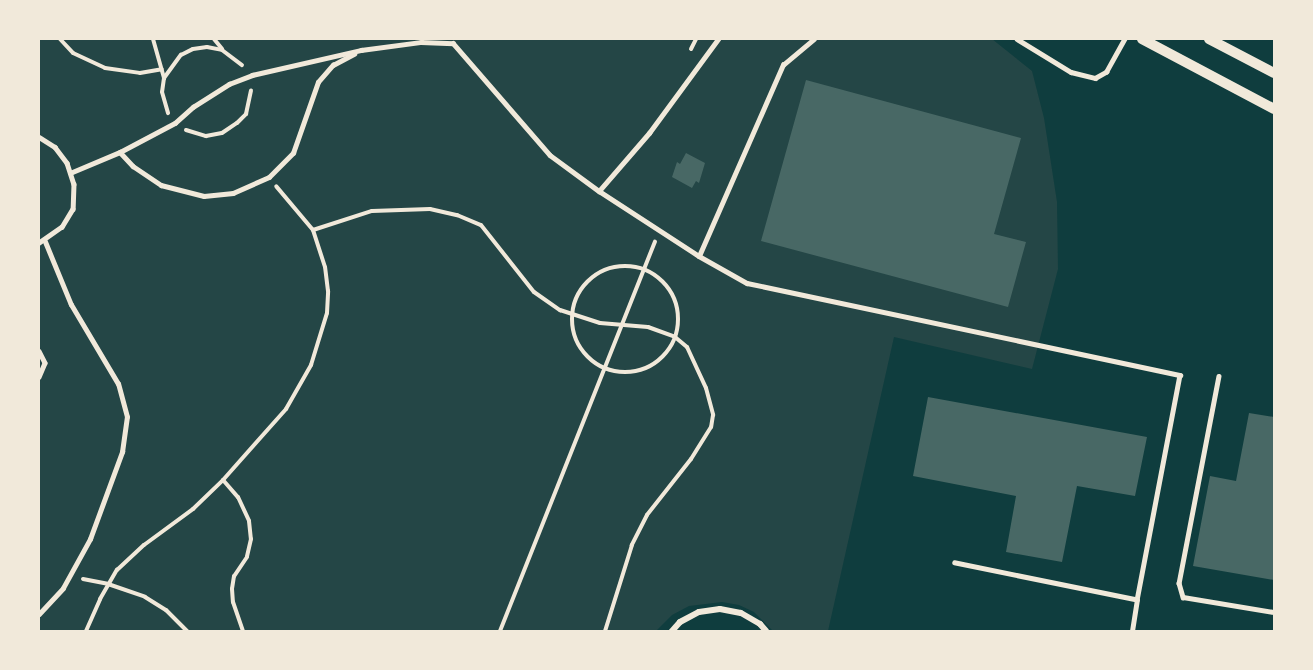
<!DOCTYPE html>
<html>
<head>
<meta charset="utf-8">
<style>
  body { margin:0 }
  #map { position:relative; width:1313px; height:670px; overflow:hidden; background:#0f3d3e; font-family:"Varela Round",sans-serif }
  div>[style] { position:absolute }
  .green>* { inset:0; background:#244646 }
  .building>* { inset:0; background:#486865 }
  .path>* { height:4px; margin:-2px; padding:0 2px; transform-origin:2px; border-radius:2px; background:#f1e9da }
  .path>.ring { margin:-2px; padding:0; box-sizing:content-box; background:none; border:4px solid #f1e9da; border-radius:50% }
  .service>* { height:4.5px; margin:-2.25px; padding:0 2.25px; transform-origin:2.25px; border-radius:2.25px; background:#f1e9da }
  .minor>* { height:6px; margin:-3px; padding:0 3px; transform-origin:3px; border-radius:3px; background:#f1e9da }
  .tertiary>* { height:10px; margin:-5px; padding:0 5px; transform-origin:5px; border-radius:5px; background:#f1e9da }
  span { translate:-50% -50%; white-space:nowrap; text-align:center; line-height:1.15; -webkit-text-stroke:5px #f1e9da; paint-order:stroke }
  .frame { position:absolute; inset:0; border:40px solid #f1e9da; pointer-events:none }
</style>
</head>
<body>
<div id="map">
  <div class="green">
    <div style="clip-path:polygon(39px 39px,992px 39px,1032px 71px,1044px 118px,1057px 202px,1058px 269px,1032px 369px,894px 337px,828px 631px,773px 631px,754px 612px,739px 605px,722px 602px,689px 606px,672px 615px,656px 631px,39px 631px)"></div>
  </div>
  <div class="building">
    <div style="clip-path:polygon(806px 80px,1021px 138px,994px 234px,1026px 242px,1008px 307px,761px 241px)"></div>
    <div style="clip-path:polygon(686px 153px,705px 163px,699px 183px,696px 181px,692px 188px,672px 177px,677px 162px,680px 164px)"></div>
    <div style="clip-path:polygon(928px 397px,1147px 437px,1135px 496px,1077px 486px,1062px 562px,1006px 552px,1016px 496px,913px 476px)"></div>
    <div style="clip-path:polygon(1249px 413px,1274px 417px,1274px 580px,1193px 566px,1210px 476px,1236px 481px)"></div>
  </div>
  <div class="path">
    <div style="left:60px;top:39px;width:19px;rotate:47deg"></div>
    <div style="left:73px;top:53px;width:35px;rotate:25deg"></div>
    <div style="left:105px;top:68px;width:35px;rotate:8deg"></div>
    <div style="left:140px;top:73px;width:22px;rotate:-10deg"></div>
    <div style="left:153px;top:39px;width:41px;rotate:74.2deg"></div>
    <div style="left:164px;top:78px;width:14px;rotate:98deg"></div>
    <div style="left:162px;top:92px;width:22px;rotate:74deg"></div>
    <div style="left:214px;top:39px;width:13px;rotate:51deg"></div>
    <div style="left:691px;top:49px;width:11px;rotate:-63deg"></div>
    <div style="left:164px;top:78px;width:29px;rotate:-54deg"></div>
    <div style="left:181px;top:55px;width:13px;rotate:-27deg"></div>
    <div style="left:193px;top:49px;width:14px;rotate:-8deg"></div>
    <div style="left:207px;top:47px;width:15px;rotate:11deg"></div>
    <div style="left:222px;top:50px;width:25px;rotate:37deg"></div>
    <div style="left:186px;top:130px;width:21px;rotate:17deg"></div>
    <div style="left:206px;top:136px;width:16px;rotate:-11deg"></div>
    <div style="left:222px;top:133px;width:18px;rotate:-34deg"></div>
    <div style="left:237px;top:123px;width:13px;rotate:-45deg"></div>
    <div style="left:246px;top:114px;width:24px;rotate:-78deg"></div>
    <div style="left:313px;top:230px;width:62px;rotate:-17.9deg"></div>
    <div style="left:372px;top:211px;width:58px;rotate:-2deg"></div>
    <div style="left:430px;top:209px;width:28px;rotate:13deg"></div>
    <div style="left:457px;top:215px;width:26px;rotate:23deg"></div>
    <div style="left:481px;top:225px;width:85px;rotate:51.7deg"></div>
    <div style="left:534px;top:292px;width:32px;rotate:35deg"></div>
    <div style="left:560px;top:310px;width:42px;rotate:18deg"></div>
    <div style="left:600px;top:323px;width:48px;rotate:4.8deg"></div>
    <div style="left:648px;top:327px;width:29px;rotate:20deg"></div>
    <div style="left:675px;top:337px;width:16px;rotate:40deg"></div>
    <div style="left:687px;top:347px;width:45px;rotate:65.1deg"></div>
    <div style="left:706px;top:388px;width:28px;rotate:75deg"></div>
    <div style="left:713px;top:415px;width:12px;rotate:99deg"></div>
    <div style="left:711px;top:427px;width:38px;rotate:122deg"></div>
    <div style="left:691px;top:459px;width:71px;rotate:128.2deg"></div>
    <div style="left:647px;top:515px;width:34px;rotate:117deg"></div>
    <div style="left:632px;top:545px;width:90px;rotate:107.4deg"></div>
    <div class="ring" style="left:572px;top:266px;width:102px;height:102px"></div>
    <div style="left:223px;top:480px;width:23px;rotate:49deg"></div>
    <div style="left:238px;top:497px;width:26px;rotate:65deg"></div>
    <div style="left:249px;top:521px;width:18px;rotate:84deg"></div>
    <div style="left:251px;top:539px;width:18px;rotate:103deg"></div>
    <div style="left:247px;top:557px;width:23px;rotate:124deg"></div>
    <div style="left:234px;top:576px;width:13px;rotate:99deg"></div>
    <div style="left:232px;top:589px;width:13px;rotate:86deg"></div>
    <div style="left:233px;top:602px;width:31px;rotate:71deg"></div>
    <div style="left:83px;top:579px;width:25px;rotate:11deg"></div>
    <div style="left:108px;top:584px;width:39px;rotate:19deg"></div>
    <div style="left:145px;top:597px;width:25px;rotate:32deg"></div>
    <div style="left:166px;top:610px;width:30px;rotate:45deg"></div>
    <div style="left:86px;top:631px;width:35px;rotate:-66deg"></div>
    <div style="left:100px;top:599px;width:34px;rotate:-60deg"></div>
    <div style="left:117px;top:570px;width:37px;rotate:-43deg"></div>
    <div style="left:144px;top:545px;width:61px;rotate:-36.3deg"></div>
    <div style="left:193px;top:509px;width:42px;rotate:-44deg"></div>
    <div style="left:223px;top:480px;width:95px;rotate:-48.4deg"></div>
    <div style="left:286px;top:409px;width:51px;rotate:-60.4deg"></div>
    <div style="left:311px;top:365px;width:54px;rotate:-72.9deg"></div>
    <div style="left:327px;top:313px;width:22px;rotate:-87deg"></div>
    <div style="left:328px;top:291px;width:24px;rotate:-97deg"></div>
    <div style="left:325px;top:267px;width:39px;rotate:-108deg"></div>
    <div style="left:313px;top:230px;width:57px;rotate:-130.1deg"></div>
    <div style="left:500px;top:631px;width:419px;rotate:-68.3deg"></div>
  </div>
  <div class="service">
    <div style="left:1017px;top:39px;width:63px;rotate:31.4deg"></div>
    <div style="left:1071px;top:72px;width:25px;rotate:14deg"></div>
    <div style="left:1095px;top:78px;width:13px;rotate:-29deg"></div>
    <div style="left:1106px;top:72px;width:38px;rotate:-61deg"></div>
    <div style="left:39px;top:137px;width:19px;rotate:32deg"></div>
    <div style="left:55px;top:147px;width:20px;rotate:53deg"></div>
    <div style="left:67px;top:163px;width:22px;rotate:72deg"></div>
    <div style="left:74px;top:184px;width:25px;rotate:92deg"></div>
    <div style="left:73px;top:209px;width:21px;rotate:121deg"></div>
    <div style="left:62px;top:227px;width:28px;rotate:145deg"></div>
    <div style="left:120px;top:152px;width:19px;rotate:47deg"></div>
    <div style="left:133px;top:166px;width:34px;rotate:34deg"></div>
    <div style="left:161px;top:185px;width:44px;rotate:14.3deg"></div>
    <div style="left:204px;top:196px;width:29px;rotate:-6deg"></div>
    <div style="left:233px;top:193px;width:39px;rotate:-24deg"></div>
    <div style="left:269px;top:177px;width:34px;rotate:-45deg"></div>
    <div style="left:293px;top:153px;width:75px;rotate:-70.6deg"></div>
    <div style="left:318px;top:82px;width:23px;rotate:-49deg"></div>
    <div style="left:333px;top:65px;width:24px;rotate:-28deg"></div>
    <div style="left:70px;top:173px;width:54px;rotate:-22.8deg"></div>
    <div style="left:120px;top:152px;width:62px;rotate:-27.8deg"></div>
    <div style="left:175px;top:123px;width:24px;rotate:-42deg"></div>
    <div style="left:193px;top:107px;width:43px;rotate:-32.6deg"></div>
    <div style="left:229px;top:84px;width:25px;rotate:-21deg"></div>
    <div style="left:252px;top:75px;width:112px;rotate:-12.9deg"></div>
    <div style="left:361px;top:50px;width:61px;rotate:-7.6deg"></div>
    <div style="left:421px;top:42px;width:32px;rotate:2deg"></div>
    <div style="left:453px;top:43px;width:148px;rotate:49.1deg"></div>
    <div style="left:550px;top:155px;width:61px;rotate:36.3deg"></div>
    <div style="left:599px;top:191px;width:119px;rotate:33deg"></div>
    <div style="left:699px;top:256px;width:55px;rotate:29.4deg"></div>
    <div style="left:747px;top:283px;width:443px;rotate:12deg"></div>
    <div style="left:1180px;top:375px;width:229px;rotate:100.8deg"></div>
    <div style="left:1137px;top:600px;width:186px;rotate:-168.5deg"></div>
    <div style="left:599px;top:191px;width:77px;rotate:-49.2deg"></div>
    <div style="left:649px;top:133px;width:117px;rotate:-53.7deg"></div>
    <div style="left:699px;top:256px;width:209px;rotate:-66.3deg"></div>
    <div style="left:783px;top:65px;width:40px;rotate:-40deg"></div>
    <div style="left:39px;top:351px;width:13px;rotate:63deg"></div>
    <div style="left:45px;top:363px;width:15px;rotate:113deg"></div>
    <div style="left:1219px;top:376px;width:211px;rotate:100.9deg"></div>
    <div style="left:1179px;top:583px;width:15px;rotate:74deg"></div>
    <div style="left:1183px;top:597px;width:92px;rotate:9.4deg"></div>
    <div style="left:39px;top:614px;width:35px;rotate:-47deg"></div>
    <div style="left:63px;top:588px;width:56px;rotate:-61.1deg"></div>
    <div style="left:90px;top:539px;width:93px;rotate:-69.8deg"></div>
    <div style="left:122px;top:452px;width:35px;rotate:-82deg"></div>
    <div style="left:127px;top:417px;width:34px;rotate:-105deg"></div>
    <div style="left:118px;top:384px;width:92px;rotate:-120.7deg"></div>
    <div style="left:71px;top:305px;width:68px;rotate:-112.4deg"></div>
    <div style="left:1132px;top:631px;width:31px;rotate:-81deg"></div>
  </div>
  <div class="minor">
    <div style="left:672px;top:631px;width:12px;rotate:-48deg"></div>
    <div style="left:680px;top:622px;width:21px;rotate:-28deg"></div>
    <div style="left:699px;top:612px;width:21px;rotate:-8deg"></div>
    <div style="left:720px;top:609px;width:21px;rotate:11deg"></div>
    <div style="left:741px;top:613px;width:22px;rotate:30deg"></div>
    <div style="left:760px;top:624px;width:9px;rotate:49deg"></div>
  </div>
  <div class="tertiary">
    <div style="left:1142px;top:39px;width:149px;rotate:27.9deg"></div>
    <div style="left:1209px;top:39px;width:73px;rotate:27.6deg"></div>
  </div>
  <div class="frame"></div>
</div>
</body>
</html>
